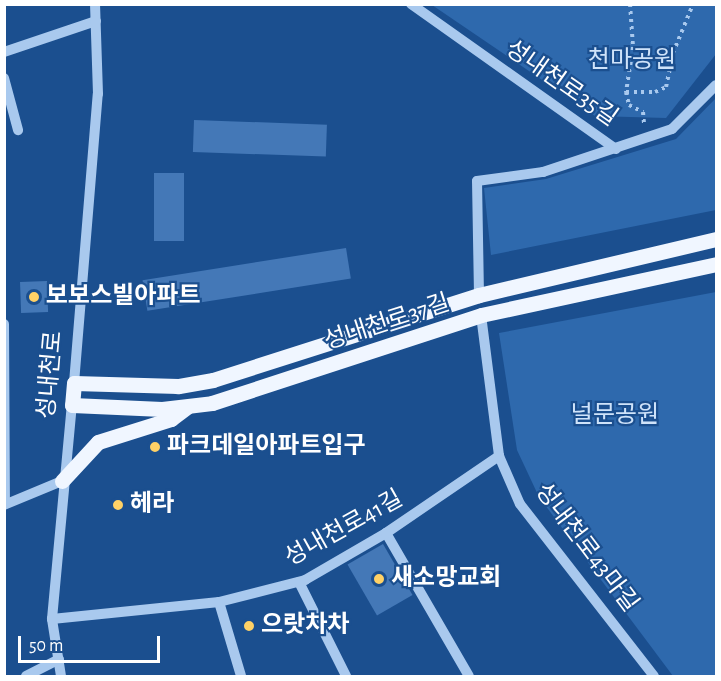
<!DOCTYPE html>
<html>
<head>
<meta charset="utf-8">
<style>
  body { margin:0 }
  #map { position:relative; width:721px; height:681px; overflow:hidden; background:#1b4f8f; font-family:"Alegreya Sans","Noto Sans KR",sans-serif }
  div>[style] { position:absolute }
  .green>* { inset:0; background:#2e69ad }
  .building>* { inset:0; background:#4478b7; transform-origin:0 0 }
  .path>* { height:4px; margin-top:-2px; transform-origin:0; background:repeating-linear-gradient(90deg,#a9c9ee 0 3px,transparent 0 7.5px) }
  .minor>* { height:10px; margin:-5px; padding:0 5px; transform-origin:5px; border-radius:5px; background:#a9c9ee }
  .major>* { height:15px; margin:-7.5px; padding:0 7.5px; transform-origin:7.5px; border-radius:7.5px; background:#f0f6ff }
  .dots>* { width:16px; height:16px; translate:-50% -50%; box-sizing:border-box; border:3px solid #1b4f8f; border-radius:50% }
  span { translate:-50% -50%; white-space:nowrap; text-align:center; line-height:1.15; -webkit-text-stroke:4.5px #1b4f8f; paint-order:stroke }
  .park-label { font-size:24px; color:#cfe3fa }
  .street-label { font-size:24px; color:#fff }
  .poi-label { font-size:24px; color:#fff; font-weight:700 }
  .left { translate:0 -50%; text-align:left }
  .frame { position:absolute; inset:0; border:6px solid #fff; pointer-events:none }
  .scale { position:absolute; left:18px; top:636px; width:142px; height:27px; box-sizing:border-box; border:3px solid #fff; border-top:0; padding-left:8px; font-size:18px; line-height:21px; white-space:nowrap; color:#fff; -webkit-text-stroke:4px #1b4f8f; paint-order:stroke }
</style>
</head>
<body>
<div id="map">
  <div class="green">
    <div style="clip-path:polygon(432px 5px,716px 5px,716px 54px,666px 118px,595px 116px)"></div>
    <div style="clip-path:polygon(716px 98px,716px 210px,491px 255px,484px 188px,546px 179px,676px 139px)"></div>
    <div style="clip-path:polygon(716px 292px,716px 676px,673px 676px,539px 497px,517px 450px,499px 333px)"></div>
  </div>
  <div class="building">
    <div style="left:194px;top:120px;width:133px;height:32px;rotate:2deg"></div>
    <div style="left:154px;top:173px;width:30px;height:68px"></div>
    <div style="left:346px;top:248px;width:31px;height:206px;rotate:81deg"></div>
    <div style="left:47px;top:281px;width:31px;height:27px;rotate:88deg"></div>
    <div style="left:383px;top:544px;width:59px;height:41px;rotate:60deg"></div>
  </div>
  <div class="path">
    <div style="left:630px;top:4px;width:43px;rotate:86deg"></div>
    <div style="left:633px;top:47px;width:46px;rotate:98.8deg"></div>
    <div style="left:626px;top:92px;width:13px;rotate:77deg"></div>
    <div style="left:629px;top:105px;width:16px;rotate:27deg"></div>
    <div style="left:643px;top:112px;width:11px;rotate:85deg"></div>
    <div style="left:626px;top:92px;width:29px"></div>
    <div style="left:655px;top:92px;width:12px;rotate:-24deg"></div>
    <div style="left:666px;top:87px;width:35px;rotate:-78deg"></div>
    <div style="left:673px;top:53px;width:53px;rotate:-67.8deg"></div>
  </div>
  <div class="minor">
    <div style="left:411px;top:4px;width:251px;rotate:35.3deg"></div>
    <div style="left:4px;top:52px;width:97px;rotate:-18.6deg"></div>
    <div style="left:4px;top:78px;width:54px;rotate:74.9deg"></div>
    <div style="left:479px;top:295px;width:114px;rotate:-91deg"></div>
    <div style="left:477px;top:181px;width:67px;rotate:-7.8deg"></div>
    <div style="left:543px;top:172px;width:136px;rotate:-18.4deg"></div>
    <div style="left:672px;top:129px;width:62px;rotate:-45deg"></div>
    <div style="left:481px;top:315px;width:142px;rotate:82.7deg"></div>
    <div style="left:499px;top:456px;width:52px;rotate:66.4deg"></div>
    <div style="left:520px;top:504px;width:218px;rotate:52.1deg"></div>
    <div style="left:4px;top:324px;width:180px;rotate:89.7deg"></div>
    <div style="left:74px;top:383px;width:290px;rotate:-85.3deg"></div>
    <div style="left:98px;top:94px;width:90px;rotate:-91.9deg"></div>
    <div style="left:4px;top:505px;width:63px;rotate:-22.5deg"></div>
    <div style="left:386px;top:533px;width:165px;rotate:59.9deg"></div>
    <div style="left:299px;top:582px;width:105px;rotate:63.4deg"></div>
    <div style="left:219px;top:602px;width:77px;rotate:73.4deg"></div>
    <div style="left:52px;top:619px;width:168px;rotate:-5.8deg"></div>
    <div style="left:219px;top:602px;width:89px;rotate:-14.3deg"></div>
    <div style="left:305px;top:580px;width:94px;rotate:-30.1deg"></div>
    <div style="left:386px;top:533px;width:137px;rotate:-34.3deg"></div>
    <div style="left:26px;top:676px;width:37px;rotate:-27deg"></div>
    <div style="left:61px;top:676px;width:58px;rotate:-99deg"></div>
    <div style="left:52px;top:619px;width:215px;rotate:-84.7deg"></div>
  </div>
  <div class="major">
    <div style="left:716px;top:239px;width:244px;rotate:166.7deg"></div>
    <div style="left:479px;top:295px;width:279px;rotate:162.3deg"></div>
    <div style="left:213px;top:380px;width:36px;rotate:170deg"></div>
    <div style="left:178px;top:386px;width:104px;rotate:-178.3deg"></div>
    <div style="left:74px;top:383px;width:22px;rotate:95deg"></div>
    <div style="left:72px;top:405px;width:90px;rotate:2.5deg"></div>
    <div style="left:162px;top:409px;width:50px;rotate:-6.8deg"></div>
    <div style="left:212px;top:403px;width:283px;rotate:-18.1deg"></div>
    <div style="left:481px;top:315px;width:240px;rotate:-12.2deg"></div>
    <div style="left:62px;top:481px;width:53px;rotate:-47.3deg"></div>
    <div style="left:98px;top:442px;width:77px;rotate:-17.5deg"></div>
    <div style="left:171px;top:419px;width:20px;rotate:-37deg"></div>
  </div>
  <div class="dots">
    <div style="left:34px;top:297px;background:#ffd166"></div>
    <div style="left:155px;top:447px;background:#ffd166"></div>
    <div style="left:118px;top:505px;background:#ffd166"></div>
    <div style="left:379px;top:579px;background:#ffd166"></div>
    <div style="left:249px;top:626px;background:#ffd166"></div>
  </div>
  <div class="park-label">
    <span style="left:632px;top:61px">천마공원</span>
    <span style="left:615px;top:416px">널문공원</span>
  </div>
  <div class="street-label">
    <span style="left:561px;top:84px;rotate:35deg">성내천로35길</span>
    <span style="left:387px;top:323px;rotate:-18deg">성내천로37길</span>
    <span style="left:51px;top:375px;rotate:-85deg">성내천로</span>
    <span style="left:344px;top:529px;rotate:-29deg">성내천로41길</span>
    <span style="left:586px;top:548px;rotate:53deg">성내천로43마길</span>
  </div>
  <div class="poi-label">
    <span class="left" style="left:46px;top:297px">보보스빌아파트</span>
    <span class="left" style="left:167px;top:447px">파크데일아파트입구</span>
    <span class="left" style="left:130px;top:505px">헤라</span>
    <span class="left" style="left:391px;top:579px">새소망교회</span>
    <span class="left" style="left:261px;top:626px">으랏차차</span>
  </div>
  <div class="frame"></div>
  <div class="scale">50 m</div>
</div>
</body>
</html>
